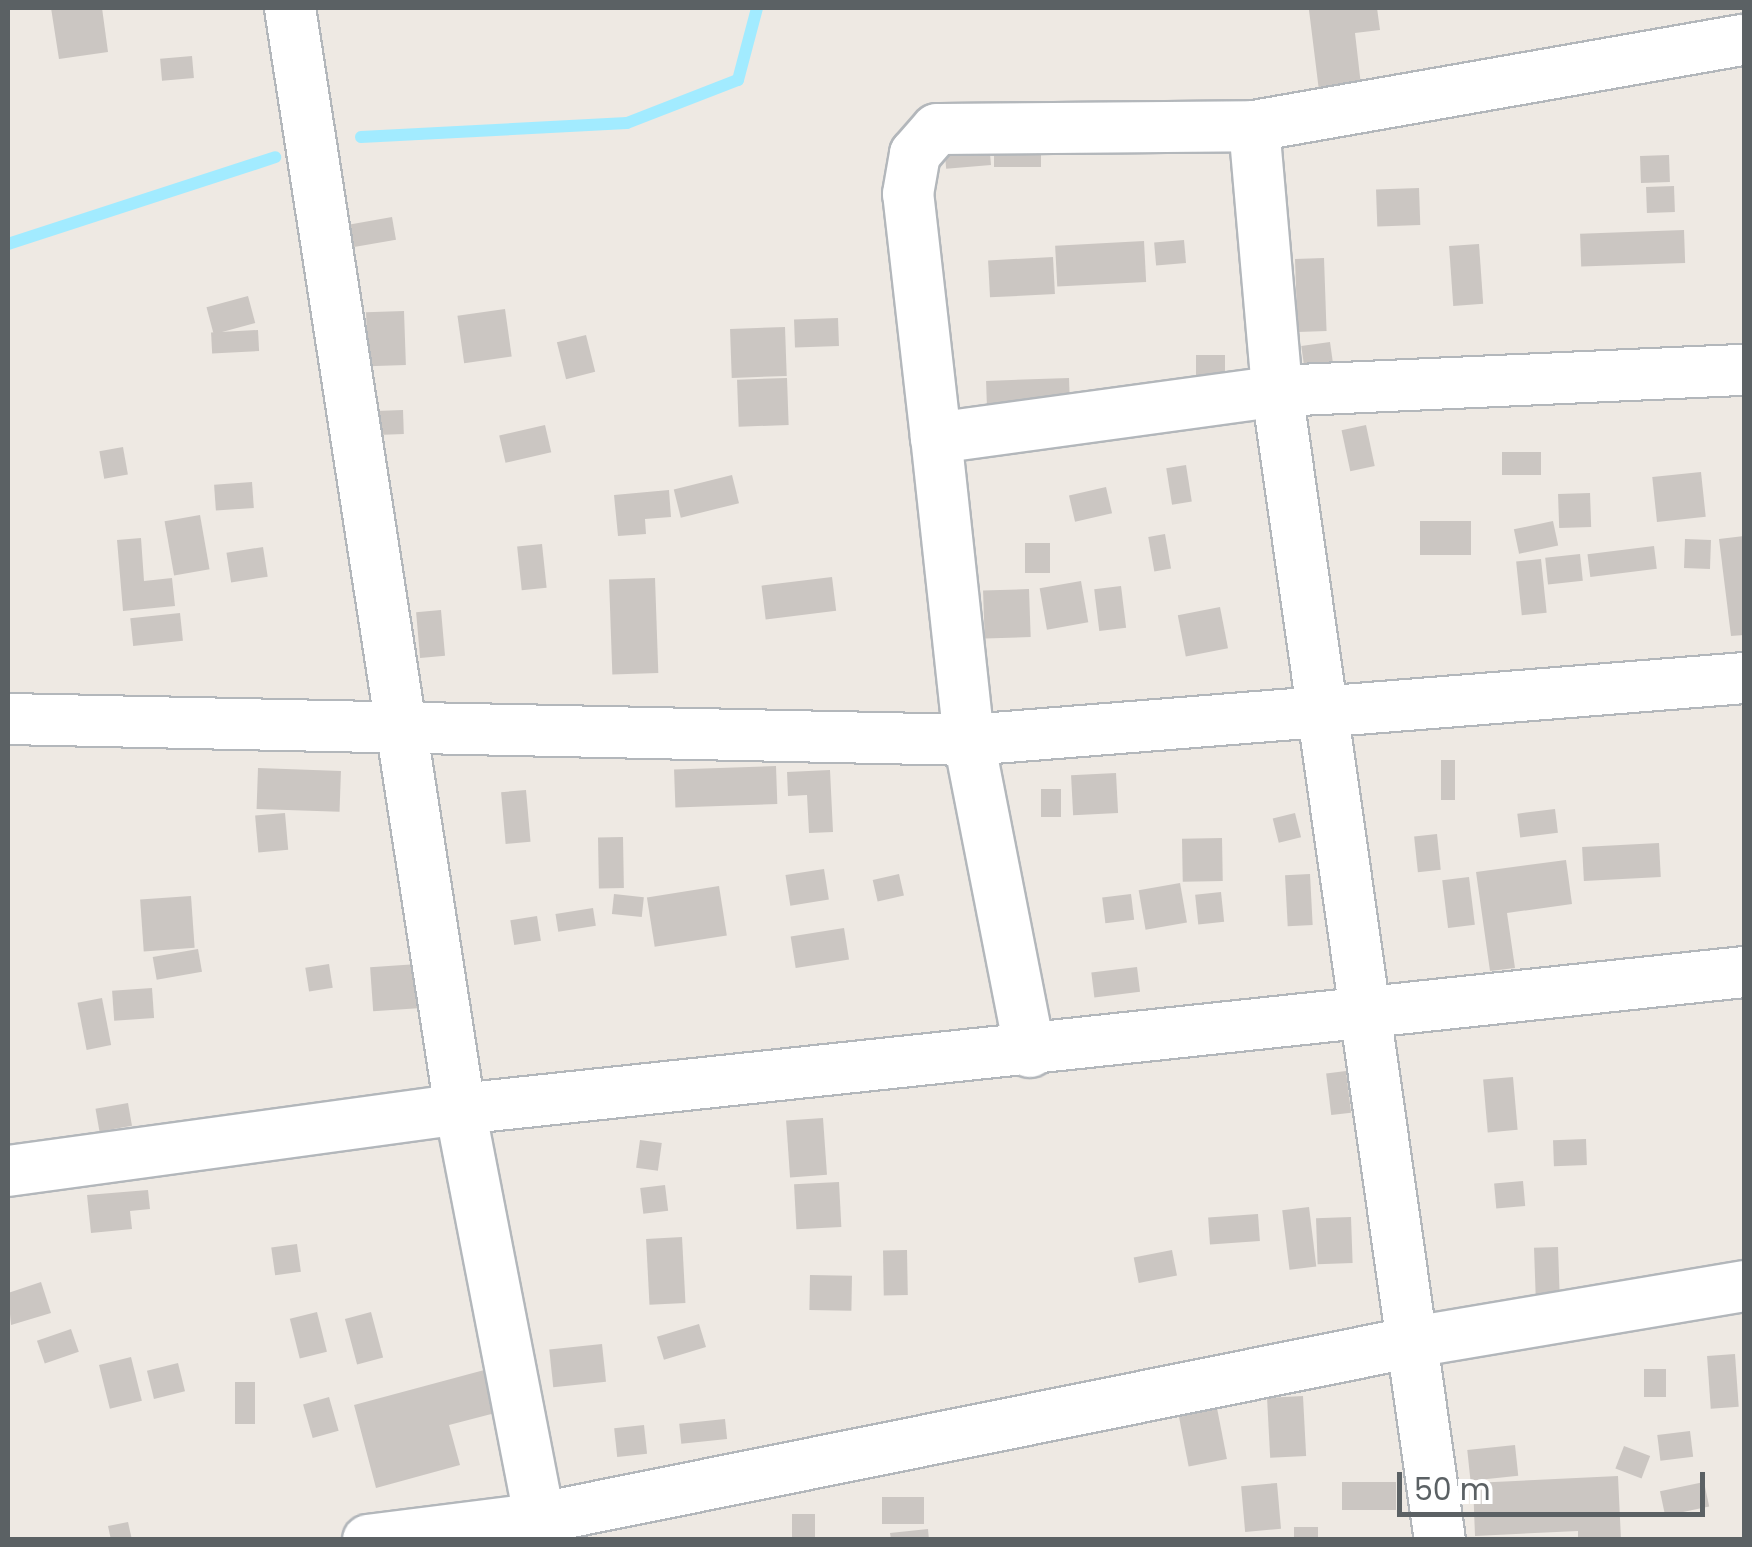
<!DOCTYPE html>
<html>
<head>
<meta charset="utf-8">
<style>
  body { margin:0 }
  #map { position:relative; width:1752px; height:1547px; overflow:hidden; background:#eee9e3; font-family:Poppins,sans-serif }
  div>[style] { position:absolute }
  .stream>* { height:12px; margin:-6px; padding:0 6px; transform-origin:6px; border-radius:6px; background:#a2ebff }
  .building>* { inset:0; background:#cbc6c2; transform-origin:0 0 }
  .roads { filter:drop-shadow(2px 0 #b3b7bb) drop-shadow(-2px 0 #b3b7bb) drop-shadow(0 2px #b3b7bb) drop-shadow(0 -2px #b3b7bb) }
  .minor>* { height:50px; margin:-25px; padding:0 25px; transform-origin:25px; border-radius:25px; background:#fff }
  span { translate:-50% -50%; white-space:nowrap; text-align:center; line-height:1.15; -webkit-text-stroke:9px #fff; paint-order:stroke }
  .frame { position:absolute; inset:0; border:10px solid #5b6164; pointer-events:none }
  .scale { position:absolute; left:1397px; top:1472px; width:308px; height:45px; box-sizing:border-box; border:5px solid #5b6164; border-top:0; padding-left:12px; font-size:30px; line-height:35px; white-space:nowrap; color:#5b6164; -webkit-text-stroke:8px #fff; paint-order:stroke }
</style>
</head>
<body>
<div id="map">
  <div class="stream">
    <div style="left:361px;top:137px;width:266px;rotate:-3deg"></div>
    <div style="left:627px;top:123px;width:119px;rotate:-21.2deg"></div>
    <div style="left:738px;top:80px;width:74px;rotate:-75.2deg"></div>
    <div style="left:8px;top:244px;width:281px;rotate:-18deg"></div>
  </div>
  <div class="building">
    <div style="clip-path:polygon(51px 8px,102px 8px,108px 52px,59px 59px)"></div>
    <div style="clip-path:polygon(1377px 8px,1380px 30px,1355px 33px,1362px 94px,1320px 99px,1309px 10px)"></div>
    <div style="left:192px;top:56px;width:22px;height:32px;rotate:85deg"></div>
    <div style="left:1041px;top:137px;width:30px;height:47px;rotate:90deg"></div>
    <div style="left:989px;top:142px;width:23px;height:45px;rotate:85deg"></div>
    <div style="left:1669px;top:155px;width:27px;height:29px;rotate:88deg"></div>
    <div style="left:1674px;top:186px;width:26px;height:28px;rotate:88deg"></div>
    <div style="left:1419px;top:188px;width:37px;height:43px;rotate:88deg"></div>
    <div style="left:392px;top:217px;width:23px;height:47px;rotate:80deg"></div>
    <div style="left:1684px;top:230px;width:33px;height:104px;rotate:88deg"></div>
    <div style="left:1184px;top:240px;width:23px;height:30px;rotate:85deg"></div>
    <div style="left:1144px;top:241px;width:41px;height:89px;rotate:87deg"></div>
    <div style="left:1479px;top:244px;width:60px;height:30px;rotate:86deg"></div>
    <div style="left:1053px;top:257px;width:37px;height:65px;rotate:87deg"></div>
    <div style="left:1324px;top:258px;width:73px;height:29px;rotate:88deg"></div>
    <div style="left:248px;top:296px;width:28px;height:43px;rotate:75deg"></div>
    <div style="left:505px;top:309px;width:48px;height:48px;rotate:82deg"></div>
    <div style="left:404px;top:311px;width:54px;height:38px;rotate:88deg"></div>
    <div style="left:838px;top:318px;width:28px;height:44px;rotate:88deg"></div>
    <div style="left:785px;top:327px;width:49px;height:55px;rotate:88deg"></div>
    <div style="left:258px;top:330px;width:21px;height:47px;rotate:87deg"></div>
    <div style="left:586px;top:335px;width:38px;height:30px;rotate:76deg"></div>
    <div style="left:1330px;top:342px;width:28px;height:29px;rotate:82deg"></div>
    <div style="left:1225px;top:355px;width:27px;height:29px;rotate:90deg"></div>
    <div style="left:787px;top:378px;width:47px;height:50px;rotate:88deg"></div>
    <div style="left:1069px;top:378px;width:29px;height:83px;rotate:88deg"></div>
    <div style="left:403px;top:410px;width:24px;height:27px;rotate:88deg"></div>
    <div style="left:545px;top:425px;width:28px;height:47px;rotate:77deg"></div>
    <div style="left:1366px;top:425px;width:42px;height:25px;rotate:78deg"></div>
    <div style="left:123px;top:447px;width:28px;height:24px;rotate:80deg"></div>
    <div style="left:1541px;top:452px;width:23px;height:39px;rotate:90deg"></div>
    <div style="left:1186px;top:465px;width:37px;height:20px;rotate:81deg"></div>
    <div style="left:1701px;top:472px;width:45px;height:49px;rotate:84deg"></div>
    <div style="left:732px;top:475px;width:29px;height:60px;rotate:76deg"></div>
    <div style="left:252px;top:482px;width:26px;height:38px;rotate:86deg"></div>
    <div style="left:1106px;top:487px;width:27px;height:38px;rotate:77deg"></div>
    <div style="clip-path:polygon(669px 490px,671px 517px,645px 519px,646px 534px,618px 536px,614px 495px)"></div>
    <div style="left:1590px;top:493px;width:34px;height:32px;rotate:88deg"></div>
    <div style="left:200px;top:515px;width:55px;height:36px;rotate:80deg"></div>
    <div style="left:1420px;top:521px;width:51px;height:34px"></div>
    <div style="left:1553px;top:521px;width:25px;height:40px;rotate:78deg"></div>
    <div style="left:1165px;top:534px;width:35px;height:17px;rotate:80deg"></div>
    <div style="clip-path:polygon(1744px 536px,1744px 635px,1731px 636px,1719px 539px)"></div>
    <div style="clip-path:polygon(141px 538px,144px 581px,172px 578px,175px 606px,123px 611px,117px 540px)"></div>
    <div style="left:1685px;top:539px;width:26px;height:29px;rotate:2deg"></div>
    <div style="left:1025px;top:543px;width:25px;height:30px"></div>
    <div style="left:542px;top:544px;width:44px;height:25px;rotate:84deg"></div>
    <div style="left:1654px;top:546px;width:23px;height:67px;rotate:83deg"></div>
    <div style="left:263px;top:547px;width:30px;height:37px;rotate:81deg"></div>
    <div style="left:1580px;top:554px;width:27px;height:35px;rotate:84deg"></div>
    <div style="left:1541px;top:559px;width:54px;height:25px;rotate:84deg"></div>
    <div style="left:832px;top:577px;width:34px;height:71px;rotate:83deg"></div>
    <div style="left:655px;top:578px;width:95px;height:46px;rotate:88deg"></div>
    <div style="left:1081px;top:581px;width:42px;height:42px;rotate:80deg"></div>
    <div style="left:1121px;top:586px;width:42px;height:27px;rotate:83deg"></div>
    <div style="left:1029px;top:589px;width:48px;height:46px;rotate:88deg"></div>
    <div style="left:1220px;top:607px;width:42px;height:43px;rotate:79deg"></div>
    <div style="left:441px;top:610px;width:46px;height:25px;rotate:85deg"></div>
    <div style="left:180px;top:613px;width:28px;height:50px;rotate:84deg"></div>
    <div style="left:1441px;top:760px;width:14px;height:40px"></div>
    <div style="left:776px;top:766px;width:38px;height:102px;rotate:88deg"></div>
    <div style="left:258px;top:768px;width:83px;height:41px;rotate:2deg"></div>
    <div style="clip-path:polygon(830px 770px,833px 832px,809px 833px,807px 795px,788px 796px,787px 772px)"></div>
    <div style="left:1116px;top:773px;width:40px;height:45px;rotate:87deg"></div>
    <div style="left:1041px;top:789px;width:20px;height:28px"></div>
    <div style="left:526px;top:790px;width:52px;height:25px;rotate:85deg"></div>
    <div style="left:1555px;top:809px;width:24px;height:38px;rotate:83deg"></div>
    <div style="left:285px;top:813px;width:37px;height:30px;rotate:85deg"></div>
    <div style="left:1295px;top:813px;width:25px;height:23px;rotate:76deg"></div>
    <div style="left:1437px;top:834px;width:36px;height:23px;rotate:84deg"></div>
    <div style="left:623px;top:837px;width:51px;height:25px;rotate:89deg"></div>
    <div style="left:1222px;top:838px;width:43px;height:40px;rotate:89deg"></div>
    <div style="left:1659px;top:843px;width:34px;height:77px;rotate:87deg"></div>
    <div style="clip-path:polygon(1566px 860px,1572px 904px,1507px 913px,1515px 968px,1490px 971px,1476px 872px)"></div>
    <div style="left:824px;top:869px;width:31px;height:39px;rotate:81deg"></div>
    <div style="left:899px;top:874px;width:22px;height:27px;rotate:77deg"></div>
    <div style="left:1310px;top:874px;width:51px;height:25px;rotate:87deg"></div>
    <div style="left:1469px;top:877px;width:48px;height:27px;rotate:83deg"></div>
    <div style="left:1180px;top:883px;width:40px;height:42px;rotate:80deg"></div>
    <div style="left:719px;top:886px;width:50px;height:73px;rotate:81deg"></div>
    <div style="left:1221px;top:892px;width:30px;height:26px;rotate:84deg"></div>
    <div style="left:614px;top:894px;width:30px;height:20px;rotate:6deg"></div>
    <div style="left:1131px;top:894px;width:26px;height:29px;rotate:83deg"></div>
    <div style="left:191px;top:896px;width:52px;height:51px;rotate:86deg"></div>
    <div style="left:593px;top:908px;width:18px;height:38px;rotate:81deg"></div>
    <div style="left:537px;top:916px;width:25px;height:27px;rotate:81deg"></div>
    <div style="left:844px;top:928px;width:32px;height:54px;rotate:81deg"></div>
    <div style="left:198px;top:949px;width:23px;height:46px;rotate:80deg"></div>
    <div style="left:329px;top:964px;width:24px;height:24px;rotate:81deg"></div>
    <div style="left:418px;top:964px;width:44px;height:48px;rotate:86deg"></div>
    <div style="left:1137px;top:967px;width:25px;height:46px;rotate:83deg"></div>
    <div style="left:152px;top:988px;width:30px;height:40px;rotate:86deg"></div>
    <div style="left:102px;top:998px;width:48px;height:25px;rotate:79deg"></div>
    <div style="left:1346px;top:1071px;width:42px;height:20px;rotate:83deg"></div>
    <div style="left:1513px;top:1077px;width:53px;height:30px;rotate:85deg"></div>
    <div style="left:128px;top:1103px;width:23px;height:33px;rotate:80deg"></div>
    <div style="left:823px;top:1118px;width:57px;height:37px;rotate:86deg"></div>
    <div style="left:1586px;top:1139px;width:26px;height:33px;rotate:88deg"></div>
    <div style="left:640px;top:1140px;width:22px;height:28px;rotate:8deg"></div>
    <div style="left:1523px;top:1181px;width:25px;height:29px;rotate:85deg"></div>
    <div style="left:839px;top:1182px;width:45px;height:45px;rotate:87deg"></div>
    <div style="left:665px;top:1185px;width:26px;height:25px;rotate:83deg"></div>
    <div style="clip-path:polygon(148px 1190px,150px 1209px,130px 1211px,132px 1229px,91px 1233px,87px 1195px)"></div>
    <div style="left:1309px;top:1207px;width:60px;height:27px;rotate:83deg"></div>
    <div style="left:1258px;top:1214px;width:27px;height:50px;rotate:86deg"></div>
    <div style="left:1351px;top:1217px;width:46px;height:35px;rotate:88deg"></div>
    <div style="left:682px;top:1237px;width:66px;height:36px;rotate:87deg"></div>
    <div style="left:297px;top:1244px;width:28px;height:26px;rotate:82deg"></div>
    <div style="left:1558px;top:1247px;width:47px;height:24px;rotate:88deg"></div>
    <div style="left:907px;top:1250px;width:45px;height:24px;rotate:89deg"></div>
    <div style="left:1172px;top:1250px;width:26px;height:39px;rotate:79deg"></div>
    <div style="left:810px;top:1275px;width:42px;height:35px;rotate:1deg"></div>
    <div style="clip-path:polygon(41px 1282px,51px 1313px,11px 1325px,8px 1293px)"></div>
    <div style="left:317px;top:1312px;width:41px;height:28px;rotate:76deg"></div>
    <div style="left:371px;top:1312px;width:47px;height:27px;rotate:75deg"></div>
    <div style="left:699px;top:1324px;width:24px;height:44px;rotate:73deg"></div>
    <div style="left:71px;top:1329px;width:24px;height:36px;rotate:71deg"></div>
    <div style="left:602px;top:1344px;width:38px;height:53px;rotate:84deg"></div>
    <div style="left:1735px;top:1354px;width:53px;height:28px;rotate:86deg"></div>
    <div style="left:131px;top:1357px;width:45px;height:33px;rotate:76deg"></div>
    <div style="left:178px;top:1363px;width:29px;height:32px;rotate:76deg"></div>
    <div style="clip-path:polygon(488px 1369px,499px 1412px,449px 1425px,460px 1465px,376px 1488px,354px 1405px)"></div>
    <div style="left:1644px;top:1369px;width:22px;height:28px"></div>
    <div style="left:235px;top:1382px;width:20px;height:42px"></div>
    <div style="left:1303px;top:1396px;width:60px;height:36px;rotate:87deg"></div>
    <div style="left:329px;top:1397px;width:35px;height:27px;rotate:74deg"></div>
    <div style="left:1217px;top:1408px;width:52px;height:39px;rotate:79deg"></div>
    <div style="left:725px;top:1419px;width:20px;height:46px;rotate:84deg"></div>
    <div style="left:644px;top:1425px;width:29px;height:30px;rotate:84deg"></div>
    <div style="left:1690px;top:1431px;width:26px;height:33px;rotate:83deg"></div>
    <div style="left:1515px;top:1445px;width:31px;height:48px;rotate:84deg"></div>
    <div style="left:1624px;top:1446px;width:28px;height:24px;rotate:21deg"></div>
    <div style="clip-path:polygon(1618px 1476px,1621px 1540px,1578px 1540px,1578px 1531px,1475px 1536px,1473px 1483px)"></div>
    <div style="left:1342px;top:1482px;width:54px;height:28px"></div>
    <div style="left:1704px;top:1482px;width:25px;height:45px;rotate:78deg"></div>
    <div style="left:1277px;top:1483px;width:46px;height:36px;rotate:85deg"></div>
    <div style="left:924px;top:1497px;width:27px;height:42px;rotate:90deg"></div>
    <div style="left:792px;top:1514px;width:23px;height:26px"></div>
    <div style="clip-path:polygon(128px 1522px,132px 1540px,111px 1540px,108px 1526px)"></div>
    <div style="left:1294px;top:1527px;width:24px;height:13px"></div>
    <div style="clip-path:polygon(928px 1529px,929px 1540px,891px 1540px,890px 1533px)"></div>
  </div>
  <div class="roads">
    <div class="minor">
      <div style="left:290px;top:8px;width:1114px;rotate:81.22deg"></div>
      <div style="left:460px;top:1109px;width:439px;rotate:79deg"></div>
      <div style="left:1254px;top:126px;width:266px;rotate:85deg"></div>
      <div style="left:1277px;top:391px;width:1161px;rotate:81.93deg"></div>
      <div style="left:936px;top:438px;width:246px;rotate:-96.5deg"></div>
      <div style="left:908px;top:194px;width:41px;rotate:-80.1deg"></div>
      <div style="left:915px;top:154px;width:33px;rotate:-49deg"></div>
      <div style="left:937px;top:129px;width:317px;rotate:-0.5deg"></div>
      <div style="left:1254px;top:126px;width:497px;rotate:-10deg"></div>
      <div style="left:8px;top:719px;width:961px;rotate:1.25deg"></div>
      <div style="left:969px;top:740px;width:777px;rotate:-4.57deg"></div>
      <div style="left:1030px;top:1052px;width:318px;rotate:-101.1deg"></div>
      <div style="left:969px;top:740px;width:304px;rotate:-96.2deg"></div>
      <div style="left:936px;top:438px;width:344px;rotate:-7.8deg"></div>
      <div style="left:1277px;top:391px;width:467px;rotate:-2.6deg"></div>
      <div style="left:8px;top:1171px;width:456px;rotate:-7.8deg"></div>
      <div style="left:460px;top:1109px;width:1291px;rotate:-6.09deg"></div>
      <div style="left:368px;top:1540px;width:174px;rotate:-7.2deg"></div>
      <div style="left:541px;top:1518px;width:890px;rotate:-11.41deg"></div>
      <div style="left:1413px;top:1342px;width:336px;rotate:-9.6deg"></div>
    </div>
  </div>
  <div class="frame"></div>
  <div class="scale">50 m</div>
</div>
</body>
</html>
